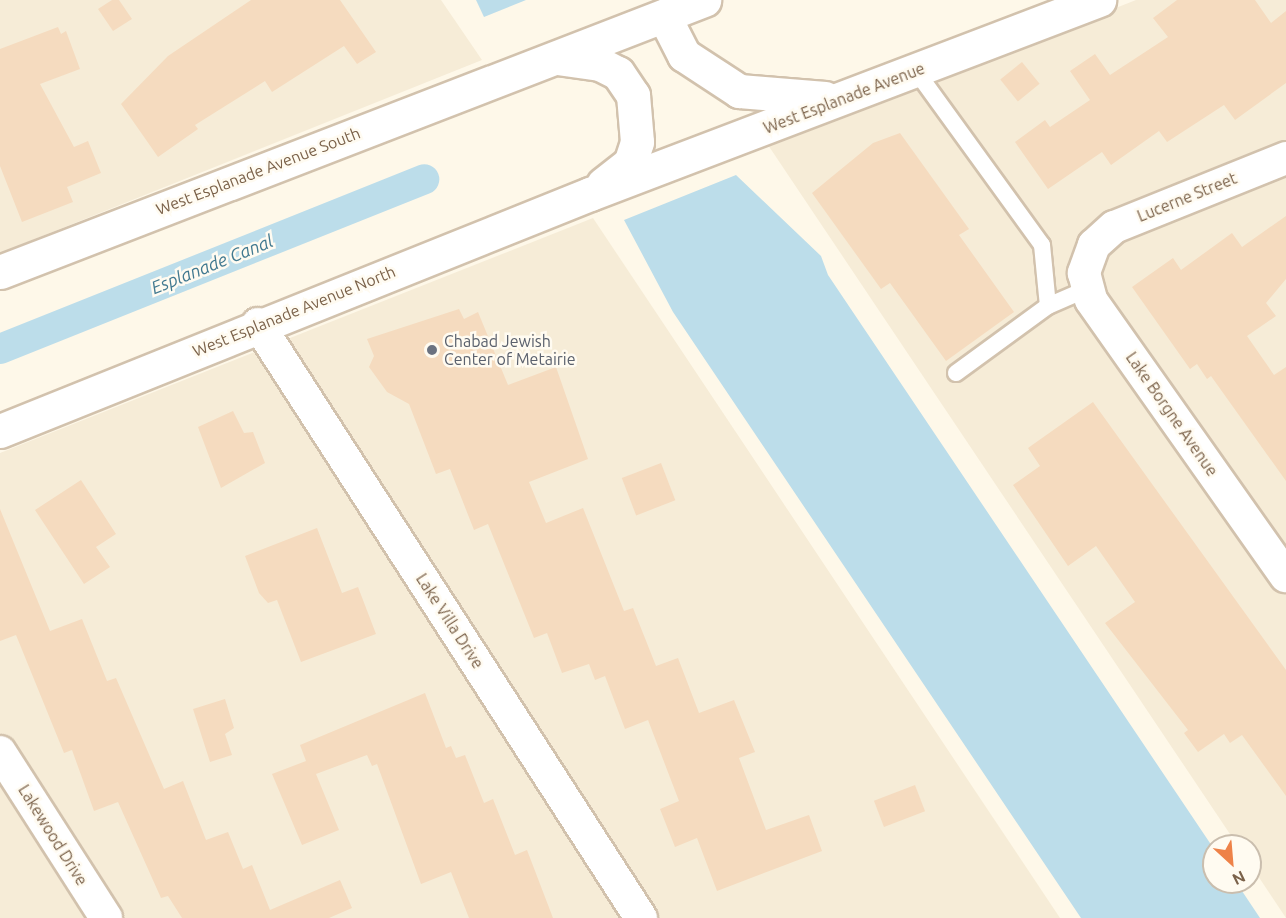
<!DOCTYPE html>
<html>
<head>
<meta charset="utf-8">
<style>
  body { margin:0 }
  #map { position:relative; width:1286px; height:918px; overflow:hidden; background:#fef8e9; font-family:Ubuntu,sans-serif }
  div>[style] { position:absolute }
  .residential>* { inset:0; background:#f6ecd7 }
  .water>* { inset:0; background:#bcddea }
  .canal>* { height:30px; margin:-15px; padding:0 15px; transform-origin:15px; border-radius:15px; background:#bcddea }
  .building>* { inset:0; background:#f5dbbf; transform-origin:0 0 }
  .roads { filter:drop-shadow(2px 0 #d2c2ad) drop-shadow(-2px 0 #d2c2ad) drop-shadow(0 2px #d2c2ad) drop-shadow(0 -2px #d2c2ad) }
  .service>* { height:16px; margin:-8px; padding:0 8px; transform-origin:8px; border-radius:8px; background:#fff }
  .minor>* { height:32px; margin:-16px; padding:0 16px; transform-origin:16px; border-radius:16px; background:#fff }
  .secondary>* { height:33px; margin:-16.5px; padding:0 16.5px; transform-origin:16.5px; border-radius:16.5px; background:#fff }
  .dots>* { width:16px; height:16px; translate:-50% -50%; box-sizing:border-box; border:3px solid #fffbf1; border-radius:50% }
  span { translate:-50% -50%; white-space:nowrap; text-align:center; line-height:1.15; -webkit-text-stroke:5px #fffbf1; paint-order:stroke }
  .street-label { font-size:16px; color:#7b624a }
  .worship-label { font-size:16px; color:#5b616d }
  .left { translate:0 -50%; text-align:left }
  .water-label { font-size:18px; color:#417990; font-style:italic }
  .north { position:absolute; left:1202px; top:834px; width:60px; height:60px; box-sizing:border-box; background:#fffbf1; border:2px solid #cabeae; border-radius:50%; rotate:154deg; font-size:16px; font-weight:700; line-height:24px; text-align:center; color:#7b624a }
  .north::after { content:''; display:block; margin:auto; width:21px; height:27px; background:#ee8248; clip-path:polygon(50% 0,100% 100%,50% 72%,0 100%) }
</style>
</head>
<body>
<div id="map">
  <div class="residential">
    <div style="clip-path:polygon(0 0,441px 0,482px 60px,0 253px)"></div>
    <div style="clip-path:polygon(1136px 0,1286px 0,1286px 918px,1250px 864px,1250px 846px,1238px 846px,768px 145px)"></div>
    <div style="clip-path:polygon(593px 218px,1060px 918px,0 918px,0 453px)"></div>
  </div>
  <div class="water">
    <div style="clip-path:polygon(476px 0,526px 0,484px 17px)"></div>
    <div style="clip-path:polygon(736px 175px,821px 256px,828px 275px,1214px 849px,1214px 882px,1236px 882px,1260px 918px,1081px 918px,673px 312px,624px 220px)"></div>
  </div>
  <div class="canal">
    <div style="left:0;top:349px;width:457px;rotate:-21.8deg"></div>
  </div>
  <div class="building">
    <div style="clip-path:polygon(112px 0,119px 0,132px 19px,113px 31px,98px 9px)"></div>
    <div style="clip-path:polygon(251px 0,340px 0,376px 52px,357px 64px,344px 46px,272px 92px,265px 81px,195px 125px,198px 129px,158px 157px,121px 104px,168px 56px)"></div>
    <div style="clip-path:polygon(1177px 0,1255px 0,1271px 23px,1286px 11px,1286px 83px,1235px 120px,1224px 105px,1167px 142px,1159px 131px,1111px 165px,1102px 152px,1048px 189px,1015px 142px,1045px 120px,1050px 127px,1090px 100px,1070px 71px,1095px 54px,1110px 75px,1168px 37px,1153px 18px)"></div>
    <div style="clip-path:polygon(58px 27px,61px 34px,66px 31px,80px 69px,40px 84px,74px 147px,88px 141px,101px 173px,67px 187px,73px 202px,22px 222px,0 166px,0 49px)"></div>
    <div style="left:1022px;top:62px;width:28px;height:28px;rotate:51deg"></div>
    <div style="clip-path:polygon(900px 133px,969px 229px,959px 235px,1014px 312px,946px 361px,890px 283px,881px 289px,812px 193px,873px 143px)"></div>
    <div style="clip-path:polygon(1286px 216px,1286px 279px,1266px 303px,1276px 316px,1247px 336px,1274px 375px,1286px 367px,1286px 481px,1211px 376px,1207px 379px,1197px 364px,1190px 369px,1132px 287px,1173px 258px,1181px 270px,1232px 233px,1242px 247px)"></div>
    <div style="clip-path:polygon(459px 309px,464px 319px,478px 312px,508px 385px,556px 367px,588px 459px,529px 482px,546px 523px,583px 508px,624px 611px,633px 608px,656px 666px,678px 658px,699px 713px,734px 700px,755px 752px,739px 758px,766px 830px,809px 815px,822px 851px,717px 891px,697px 838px,675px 847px,660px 809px,679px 801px,648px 720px,625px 729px,605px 676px,595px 680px,589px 664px,562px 673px,547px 633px,534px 638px,488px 524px,474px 530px,450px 469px,436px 474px,409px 404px,387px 392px,369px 367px,374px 356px,367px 339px)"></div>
    <div style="clip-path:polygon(1093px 402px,1286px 670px,1286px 796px,1242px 735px,1230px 743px,1224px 734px,1198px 752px,1184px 733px,1188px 730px,1105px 623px,1135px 602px,1096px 546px,1068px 566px,1013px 485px,1040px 466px,1028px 448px)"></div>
    <div style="clip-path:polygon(233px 411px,244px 433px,253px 432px,265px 463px,221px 488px,198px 427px)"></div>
    <div style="left:661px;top:463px;width:40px;height:42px;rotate:69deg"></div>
    <div style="clip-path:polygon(81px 480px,116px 534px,96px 547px,110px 567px,84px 584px,35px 510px)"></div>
    <div style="clip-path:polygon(0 509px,50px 631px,82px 619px,107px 681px,116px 678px,164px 789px,183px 781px,206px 840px,228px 832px,243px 869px,252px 865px,270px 910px,340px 880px,352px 908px,329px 918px,182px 918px,168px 896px,161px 898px,118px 802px,94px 811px,72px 750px,64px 753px,16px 635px,0 641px)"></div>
    <div style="clip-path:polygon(317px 528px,342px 593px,358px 587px,376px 634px,301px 662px,277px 600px,268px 603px,259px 593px,245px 556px)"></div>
    <div style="clip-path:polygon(425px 693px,446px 748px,451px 746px,456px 758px,465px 755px,484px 803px,493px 799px,515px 855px,527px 850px,553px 918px,469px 918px,451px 872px,421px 884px,377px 764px,372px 766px,367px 755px,316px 774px,339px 830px,302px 845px,272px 774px,306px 761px,300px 745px)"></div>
    <div style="clip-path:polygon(225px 699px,234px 728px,225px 734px,232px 755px,210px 762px,193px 709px)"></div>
    <div style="left:915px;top:785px;width:28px;height:44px;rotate:69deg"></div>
  </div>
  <div class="roads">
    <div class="service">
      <div style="left:916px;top:71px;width:215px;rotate:54.1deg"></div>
      <div style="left:1042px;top:245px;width:61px;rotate:84.4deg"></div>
      <div style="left:956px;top:373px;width:114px;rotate:-36.1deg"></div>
      <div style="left:1048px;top:306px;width:43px;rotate:-23.6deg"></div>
    </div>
    <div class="minor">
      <div style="left:1286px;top:158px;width:185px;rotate:158.1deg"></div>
      <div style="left:1114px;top:227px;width:27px;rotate:138deg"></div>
      <div style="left:1094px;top:245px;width:30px;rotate:110deg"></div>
      <div style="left:1084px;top:273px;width:28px;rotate:75deg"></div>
      <div style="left:1091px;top:300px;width:338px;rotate:54.8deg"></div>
      <div style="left:258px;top:324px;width:707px;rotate:57.19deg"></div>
      <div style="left:0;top:752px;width:197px;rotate:57.4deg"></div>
    </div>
    <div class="secondary">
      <div style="left:664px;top:16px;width:44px;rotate:62.9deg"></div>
      <div style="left:684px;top:55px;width:66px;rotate:33.2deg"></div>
      <div style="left:739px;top:91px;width:86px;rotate:4.7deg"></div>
      <div style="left:557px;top:58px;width:43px;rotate:7.9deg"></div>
      <div style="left:600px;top:64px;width:20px;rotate:27deg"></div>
      <div style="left:618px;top:73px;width:27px;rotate:56deg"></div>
      <div style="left:633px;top:95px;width:47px;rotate:85.1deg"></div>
      <div style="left:637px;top:142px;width:22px;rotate:108deg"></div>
      <div style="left:630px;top:163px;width:34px;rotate:142deg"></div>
      <div style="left:0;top:272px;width:755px;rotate:-21.12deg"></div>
      <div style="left:0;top:431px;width:636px;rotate:-21.89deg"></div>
      <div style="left:590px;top:194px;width:545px;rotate:-20.86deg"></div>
    </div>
  </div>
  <div class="dots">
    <div style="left:432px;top:350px;background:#6b7280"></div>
  </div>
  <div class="street-label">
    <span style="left:844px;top:98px;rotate:-21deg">West Esplanade Avenue</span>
    <span style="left:258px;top:171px;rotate:-21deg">West Esplanade Avenue South</span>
    <span style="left:1187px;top:197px;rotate:-22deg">Lucerne Street</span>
    <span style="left:294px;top:311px;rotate:-22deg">West Esplanade Avenue North</span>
    <span style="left:1172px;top:414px;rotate:55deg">Lake Borgne Avenue</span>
    <span style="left:450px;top:621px;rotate:57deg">Lake Villa Drive</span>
    <span style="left:53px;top:835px;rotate:58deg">Lakewood Drive</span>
  </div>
  <div class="worship-label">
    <span class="left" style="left:444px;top:350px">Chabad Jewish<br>Center of Metairie</span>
  </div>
  <div class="water-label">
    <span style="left:212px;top:264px;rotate:-22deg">Esplanade Canal</span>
  </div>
  <div class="north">N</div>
</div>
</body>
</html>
